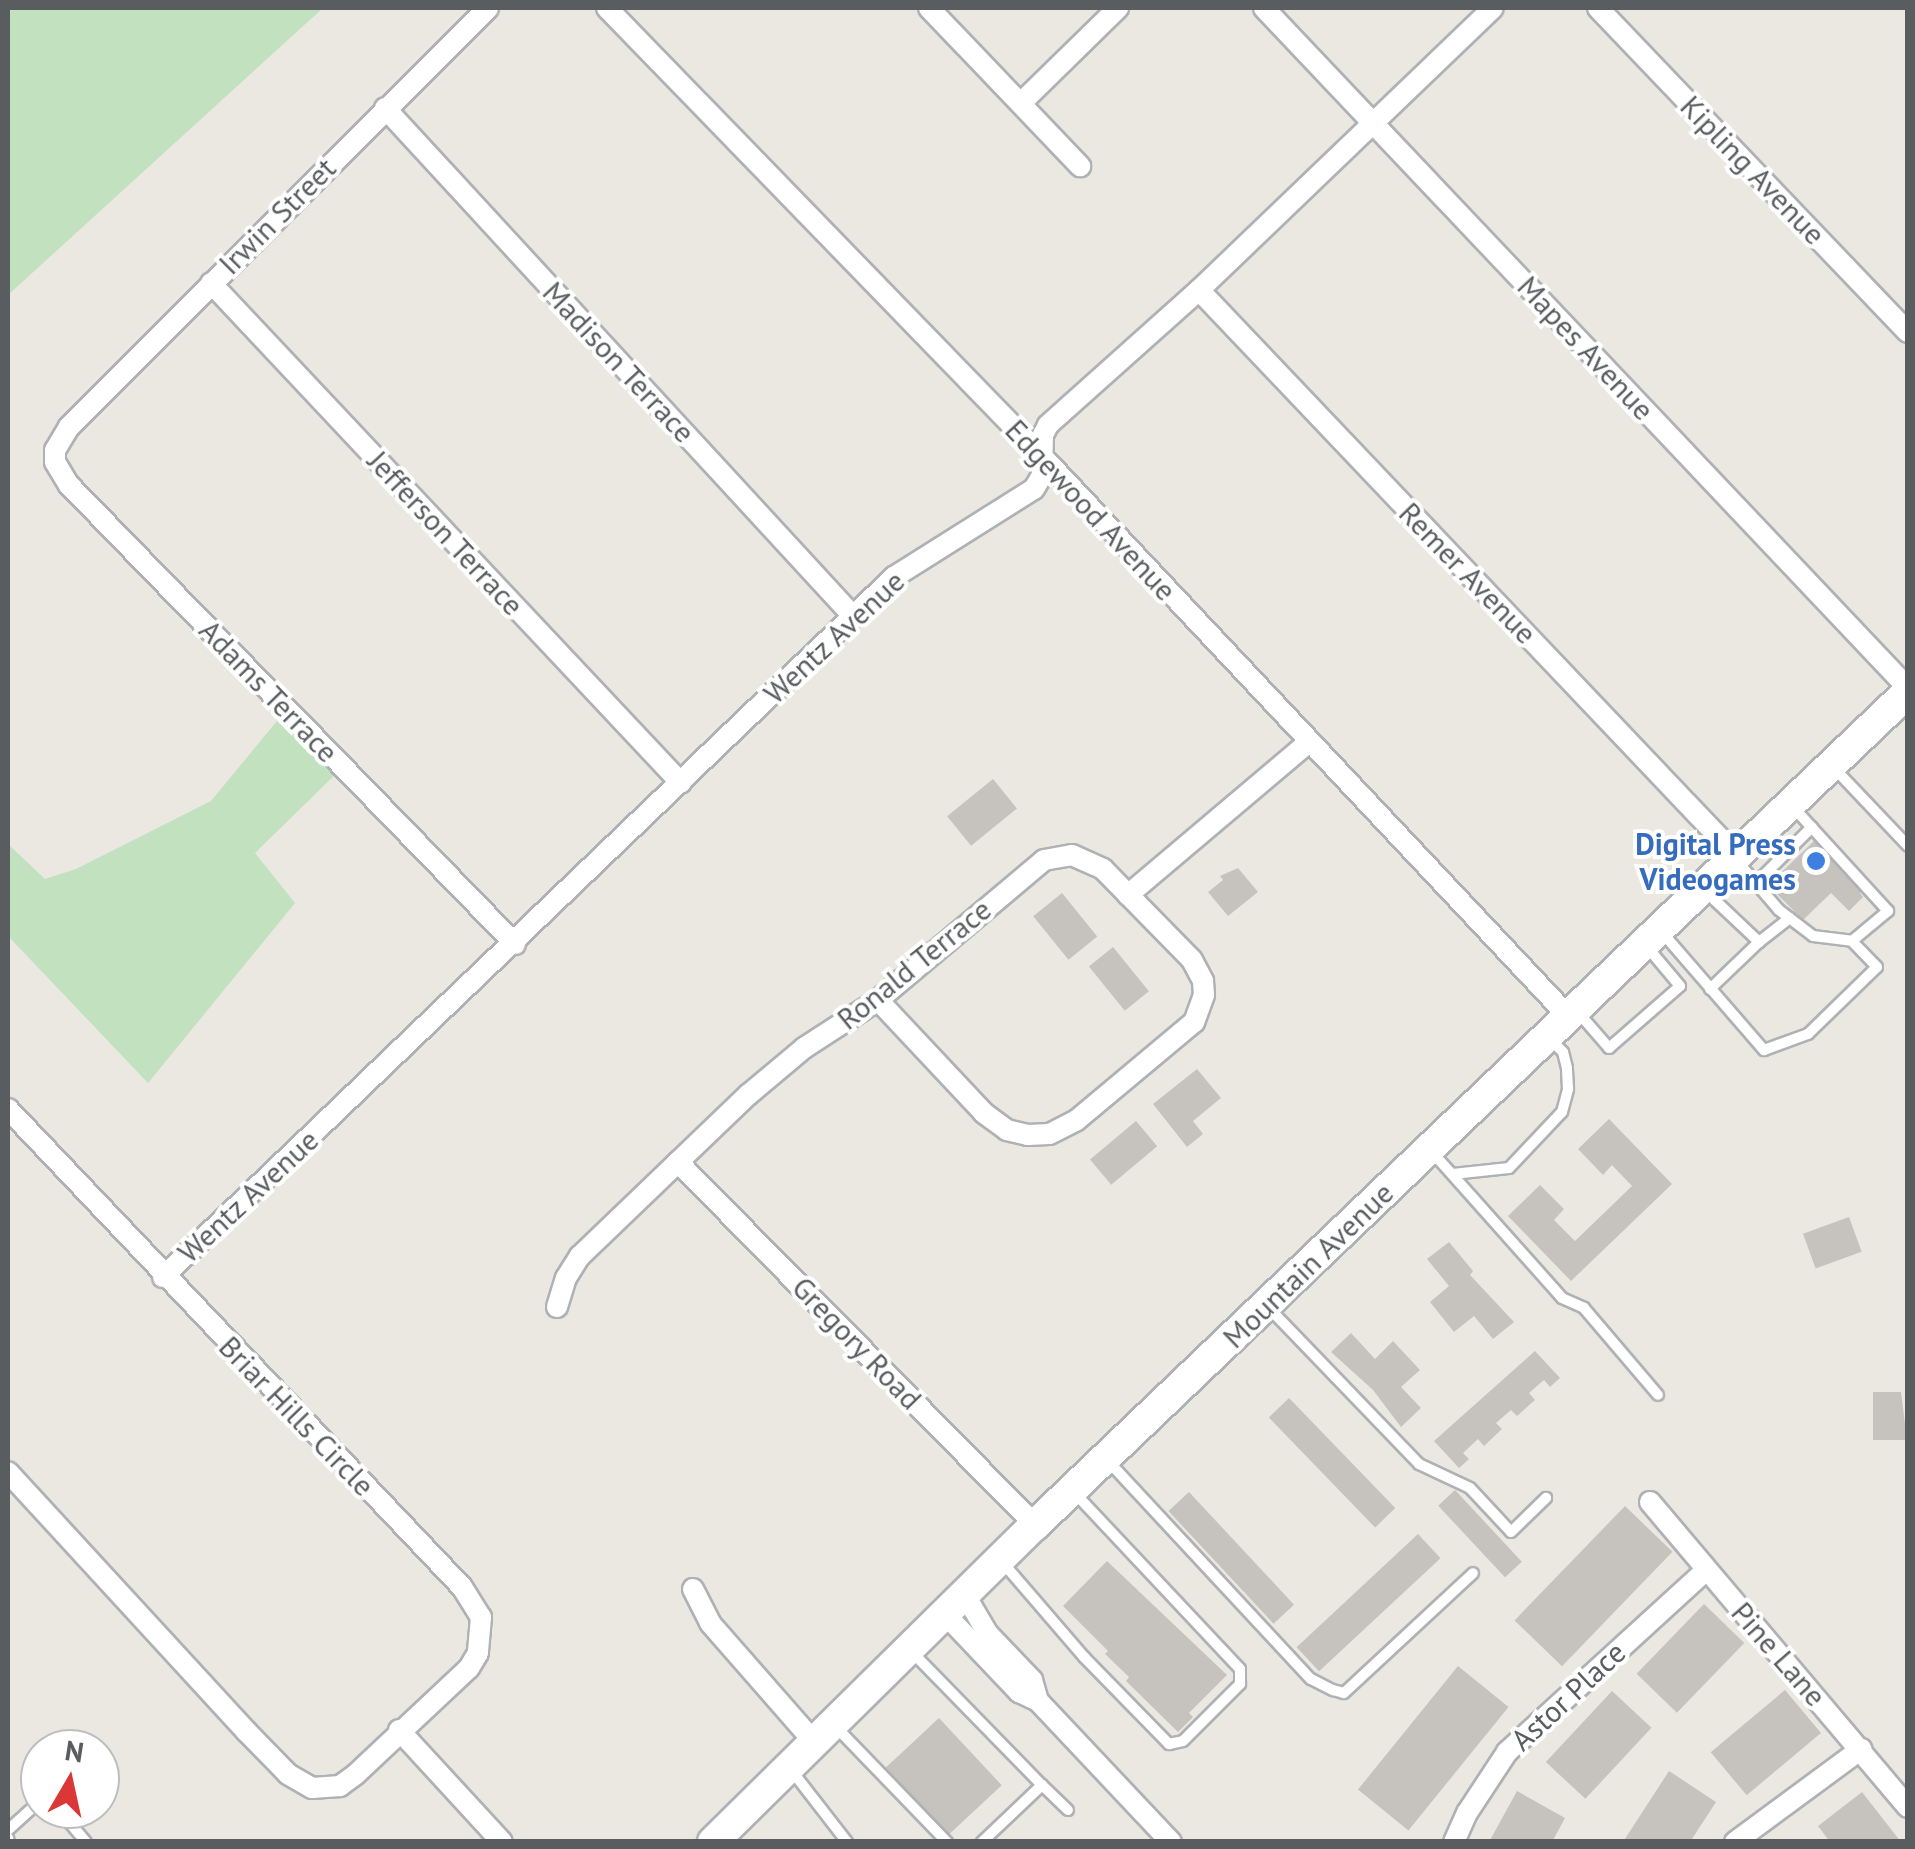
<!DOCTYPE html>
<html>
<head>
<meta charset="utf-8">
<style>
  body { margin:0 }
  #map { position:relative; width:1915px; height:1849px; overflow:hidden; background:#ebe8e1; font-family:"PT Sans",sans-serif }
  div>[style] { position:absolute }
  .green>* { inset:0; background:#c1e1bf }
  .building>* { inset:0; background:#c6c3be; transform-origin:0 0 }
  .roads { filter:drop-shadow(2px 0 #aeb2b5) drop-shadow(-2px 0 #aeb2b5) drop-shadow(0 2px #aeb2b5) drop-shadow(0 -2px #aeb2b5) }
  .lane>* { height:10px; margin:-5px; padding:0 5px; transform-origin:5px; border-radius:5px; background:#fff }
  .street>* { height:20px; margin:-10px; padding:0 10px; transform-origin:10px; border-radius:10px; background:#fff }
  .secondary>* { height:30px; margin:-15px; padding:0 15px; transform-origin:15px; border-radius:15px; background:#fff }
  .dots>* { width:28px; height:28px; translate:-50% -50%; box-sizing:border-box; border:5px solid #fff; border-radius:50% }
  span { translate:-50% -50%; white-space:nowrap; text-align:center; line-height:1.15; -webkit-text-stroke:8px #fff; paint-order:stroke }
  .street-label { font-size:30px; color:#595d60 }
  .shop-label { font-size:30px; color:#366cbe; font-weight:700 }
  .right { translate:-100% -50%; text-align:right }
  .frame { position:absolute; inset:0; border:10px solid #595d60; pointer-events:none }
  .north { position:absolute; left:20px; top:1729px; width:100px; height:100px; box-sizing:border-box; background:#fff; border:2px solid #bdbebf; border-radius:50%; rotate:9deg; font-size:28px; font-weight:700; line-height:40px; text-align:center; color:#595d60 }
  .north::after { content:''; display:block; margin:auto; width:35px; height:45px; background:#db3737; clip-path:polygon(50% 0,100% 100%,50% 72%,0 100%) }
</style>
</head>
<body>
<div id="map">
  <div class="green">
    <div style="clip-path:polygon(8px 8px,323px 8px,8px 295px)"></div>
    <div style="clip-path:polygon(291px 704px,348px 762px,255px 853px,295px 903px,148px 1083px,8px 936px,8px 844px,45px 879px,76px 869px,211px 801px)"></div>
  </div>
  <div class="building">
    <div style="left:993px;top:779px;width:38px;height:59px;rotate:51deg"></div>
    <div style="clip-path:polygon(1817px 838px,1865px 888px,1860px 893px,1863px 897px,1849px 911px,1831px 893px,1803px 920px,1768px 885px)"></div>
    <div style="clip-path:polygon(1238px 868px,1258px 892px,1228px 916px,1208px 892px,1223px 880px,1220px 876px)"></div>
    <div style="left:1062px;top:893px;width:56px;height:37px;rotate:51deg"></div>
    <div style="left:1113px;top:947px;width:57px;height:31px;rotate:51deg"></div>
    <div style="clip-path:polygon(1197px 1069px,1221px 1098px,1193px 1121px,1203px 1134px,1187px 1147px,1153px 1104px)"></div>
    <div style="clip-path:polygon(1609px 1119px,1672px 1184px,1571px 1281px,1508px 1216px,1540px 1185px,1564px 1209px,1554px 1220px,1575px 1241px,1632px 1186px,1612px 1165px,1603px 1175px,1578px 1149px)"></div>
    <div style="left:1136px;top:1121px;width:33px;height:60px;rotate:50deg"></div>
    <div style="left:1849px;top:1217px;width:37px;height:49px;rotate:70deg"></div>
    <div style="clip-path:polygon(1449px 1242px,1473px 1271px,1470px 1275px,1514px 1322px,1493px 1339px,1474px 1316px,1454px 1332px,1430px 1302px,1449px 1286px,1427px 1259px)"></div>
    <div style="clip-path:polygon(1351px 1333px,1375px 1359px,1393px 1341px,1420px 1370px,1401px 1387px,1421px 1408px,1401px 1427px,1373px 1390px,1331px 1352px)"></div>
    <div style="clip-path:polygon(1535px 1351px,1560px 1378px,1550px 1387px,1544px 1380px,1537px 1386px,1529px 1393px,1535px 1400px,1517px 1416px,1511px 1410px,1504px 1416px,1496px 1423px,1502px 1429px,1484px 1446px,1478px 1439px,1463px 1453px,1469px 1459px,1459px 1468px,1434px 1441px)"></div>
    <div style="clip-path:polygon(1873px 1392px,1901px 1392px,1907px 1440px,1873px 1440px)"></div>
    <div style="left:1289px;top:1398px;width:153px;height:28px;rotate:46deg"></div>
    <div style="left:1455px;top:1490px;width:98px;height:23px;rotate:47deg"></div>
    <div style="left:1189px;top:1492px;width:154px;height:28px;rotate:47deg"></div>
    <div style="left:1625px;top:1506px;width:66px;height:159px;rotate:44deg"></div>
    <div style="left:1418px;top:1534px;width:33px;height:166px;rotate:47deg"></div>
    <div style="clip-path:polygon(1107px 1561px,1227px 1675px,1189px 1713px,1193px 1717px,1178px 1732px,1126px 1681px,1129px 1677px,1105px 1654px,1108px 1651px,1063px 1606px)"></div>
    <div style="left:1704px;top:1604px;width:56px;height:97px;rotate:44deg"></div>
    <div style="left:1458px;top:1666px;width:65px;height:159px;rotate:39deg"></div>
    <div style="left:1785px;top:1690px;width:56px;height:97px;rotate:50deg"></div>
    <div style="left:1612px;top:1691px;width:54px;height:97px;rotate:43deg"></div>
    <div style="left:939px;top:1718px;width:92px;height:73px;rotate:47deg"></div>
    <div style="clip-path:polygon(1669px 1771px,1716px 1802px,1690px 1842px,1623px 1842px)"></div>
    <div style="clip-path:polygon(1517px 1791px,1565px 1818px,1552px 1842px,1489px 1842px)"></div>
    <div style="clip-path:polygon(1862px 1792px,1901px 1842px,1830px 1842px,1818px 1826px)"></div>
  </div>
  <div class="roads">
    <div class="lane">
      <div style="left:1835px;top:769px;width:106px;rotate:46.5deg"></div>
      <div style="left:1738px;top:862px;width:63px;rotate:49.5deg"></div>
      <div style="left:1779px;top:910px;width:43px;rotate:37.4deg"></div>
      <div style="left:1813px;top:936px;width:39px;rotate:7deg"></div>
      <div style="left:1756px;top:883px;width:79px;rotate:-45deg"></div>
      <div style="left:1704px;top:890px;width:76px;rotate:43.4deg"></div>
      <div style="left:1759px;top:942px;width:39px;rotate:-38deg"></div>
      <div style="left:1660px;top:930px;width:159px;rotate:49.1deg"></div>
      <div style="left:1764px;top:1050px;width:47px;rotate:-20deg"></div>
      <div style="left:1808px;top:1034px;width:96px;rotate:-44.2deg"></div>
      <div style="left:1877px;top:967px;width:36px;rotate:-134deg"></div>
      <div style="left:1852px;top:941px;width:47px;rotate:-39.8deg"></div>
      <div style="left:1888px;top:911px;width:139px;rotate:-132.4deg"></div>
      <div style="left:1710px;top:989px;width:68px;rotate:-43.8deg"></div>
      <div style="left:1577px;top:1011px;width:49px;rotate:49.1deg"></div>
      <div style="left:1609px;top:1048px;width:94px;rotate:-41.1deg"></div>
      <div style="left:1680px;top:986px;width:50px;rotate:-130.1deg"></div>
      <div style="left:1433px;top:1153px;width:194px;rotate:48.3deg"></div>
      <div style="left:1562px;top:1298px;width:24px;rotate:24deg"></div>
      <div style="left:1584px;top:1308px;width:114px;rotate:49.6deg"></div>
      <div style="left:1453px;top:1174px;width:56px;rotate:-6.1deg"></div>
      <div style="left:1509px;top:1168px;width:77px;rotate:-46.6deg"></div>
      <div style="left:1562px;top:1112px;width:24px;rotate:-75deg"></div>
      <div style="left:1568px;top:1089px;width:21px;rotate:-93deg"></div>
      <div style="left:1567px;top:1068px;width:16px;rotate:-104deg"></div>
      <div style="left:1563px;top:1052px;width:18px;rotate:-135deg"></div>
      <div style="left:1267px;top:1306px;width:219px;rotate:46.1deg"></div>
      <div style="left:1419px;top:1464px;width:56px;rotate:25.2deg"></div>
      <div style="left:1470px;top:1488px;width:60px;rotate:47deg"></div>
      <div style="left:1511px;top:1532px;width:49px;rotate:-44.2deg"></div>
      <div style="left:1109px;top:1462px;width:296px;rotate:47.1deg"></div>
      <div style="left:1311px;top:1679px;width:25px;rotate:27deg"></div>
      <div style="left:1333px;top:1690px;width:11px;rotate:15deg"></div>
      <div style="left:1344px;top:1693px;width:176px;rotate:-42.9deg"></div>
      <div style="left:1004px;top:1564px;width:123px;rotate:49.3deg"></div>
      <div style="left:1084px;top:1657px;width:122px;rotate:45.7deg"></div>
      <div style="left:1169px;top:1744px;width:14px;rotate:-12deg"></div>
      <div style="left:1183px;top:1741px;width:81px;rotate:-45deg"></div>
      <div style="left:1240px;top:1684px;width:15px;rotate:-90deg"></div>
      <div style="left:1240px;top:1669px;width:243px;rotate:-133.2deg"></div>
      <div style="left:912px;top:1652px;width:186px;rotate:45.7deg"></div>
      <div style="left:1042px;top:1785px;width:83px;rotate:136.5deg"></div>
      <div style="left:834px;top:1725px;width:163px;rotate:46deg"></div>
      <div style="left:792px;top:1771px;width:90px;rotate:52.2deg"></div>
      <div style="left:1042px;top:1785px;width:36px;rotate:44deg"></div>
      <div style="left:58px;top:1809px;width:43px;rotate:49.7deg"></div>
      <div style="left:8px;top:1830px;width:43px;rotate:-42.2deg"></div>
      <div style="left:8px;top:1838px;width:4px;rotate:76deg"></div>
    </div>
    <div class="street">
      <div style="left:488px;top:8px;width:593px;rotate:135deg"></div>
      <div style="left:69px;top:427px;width:27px;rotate:121deg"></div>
      <div style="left:55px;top:450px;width:12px;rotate:90deg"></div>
      <div style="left:55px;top:462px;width:27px;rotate:59deg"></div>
      <div style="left:69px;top:485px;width:640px;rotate:45.82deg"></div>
      <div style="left:607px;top:8px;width:623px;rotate:45.85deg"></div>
      <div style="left:1041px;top:455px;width:771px;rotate:46.79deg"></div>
      <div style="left:929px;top:8px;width:219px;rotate:46.3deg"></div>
      <div style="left:1264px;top:8px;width:937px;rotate:46.56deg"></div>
      <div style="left:1598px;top:8px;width:448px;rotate:46.3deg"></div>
      <div style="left:1021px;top:103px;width:136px;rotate:-44.4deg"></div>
      <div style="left:385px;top:108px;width:691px;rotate:47.35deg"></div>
      <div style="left:211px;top:283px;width:686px;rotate:46.77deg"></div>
      <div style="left:1199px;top:290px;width:779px;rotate:46.46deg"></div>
      <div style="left:1128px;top:895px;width:236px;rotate:-40.2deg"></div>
      <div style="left:8px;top:1109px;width:659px;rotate:46.48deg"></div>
      <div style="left:462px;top:1587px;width:36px;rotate:58deg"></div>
      <div style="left:481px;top:1617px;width:36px;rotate:95deg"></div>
      <div style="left:478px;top:1653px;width:17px;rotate:121deg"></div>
      <div style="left:469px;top:1668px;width:156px;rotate:136.8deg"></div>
      <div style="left:355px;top:1775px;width:19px;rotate:144deg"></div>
      <div style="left:340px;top:1786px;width:28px;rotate:176deg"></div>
      <div style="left:312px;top:1788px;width:28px;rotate:-150deg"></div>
      <div style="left:288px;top:1774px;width:59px;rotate:-134.3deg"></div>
      <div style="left:247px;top:1732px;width:353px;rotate:-132.6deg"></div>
      <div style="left:678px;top:1162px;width:509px;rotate:45.48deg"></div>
      <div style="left:163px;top:1277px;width:1012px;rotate:-43.76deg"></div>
      <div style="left:894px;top:577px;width:165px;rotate:-32.2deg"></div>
      <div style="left:1034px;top:489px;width:16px;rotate:-60deg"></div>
      <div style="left:1042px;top:475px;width:40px;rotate:-88.6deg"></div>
      <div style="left:1043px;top:435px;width:11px;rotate:-63deg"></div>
      <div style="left:1048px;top:425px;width:203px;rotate:-41.8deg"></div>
      <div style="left:1199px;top:290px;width:407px;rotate:-43.8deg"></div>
      <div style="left:557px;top:1307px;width:30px;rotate:-73deg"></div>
      <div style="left:566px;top:1278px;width:26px;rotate:-58deg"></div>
      <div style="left:580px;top:1256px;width:233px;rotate:-43.8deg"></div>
      <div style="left:748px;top:1095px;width:73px;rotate:-40deg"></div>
      <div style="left:804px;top:1048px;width:88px;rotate:-33deg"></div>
      <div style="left:878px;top:1000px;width:217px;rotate:-40.1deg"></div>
      <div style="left:1044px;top:860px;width:28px;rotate:-10deg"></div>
      <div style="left:1072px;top:855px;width:34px;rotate:24deg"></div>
      <div style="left:1103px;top:869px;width:127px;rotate:45.6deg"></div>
      <div style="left:1192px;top:960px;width:24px;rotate:62deg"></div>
      <div style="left:1203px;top:981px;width:14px;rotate:86deg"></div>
      <div style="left:1204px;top:995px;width:29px;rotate:110deg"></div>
      <div style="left:1194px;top:1022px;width:153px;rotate:140.1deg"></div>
      <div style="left:1077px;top:1120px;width:31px;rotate:153deg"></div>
      <div style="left:1049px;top:1134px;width:21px;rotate:177deg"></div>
      <div style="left:1028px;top:1135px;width:22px;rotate:-167deg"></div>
      <div style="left:1007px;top:1130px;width:29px;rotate:-144deg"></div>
      <div style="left:984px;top:1113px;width:155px;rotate:-133.2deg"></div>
      <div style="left:1650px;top:1502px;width:399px;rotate:49.8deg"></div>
      <div style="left:693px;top:1589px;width:38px;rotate:63deg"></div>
      <div style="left:710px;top:1623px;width:159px;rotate:48.8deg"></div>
      <div style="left:965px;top:1595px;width:45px;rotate:59.5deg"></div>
      <div style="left:988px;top:1634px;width:64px;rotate:46.3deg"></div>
      <div style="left:1032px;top:1680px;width:22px;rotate:74deg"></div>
      <div style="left:945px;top:1614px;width:108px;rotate:46.5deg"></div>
      <div style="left:1019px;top:1692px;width:21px;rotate:25deg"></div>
      <div style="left:1038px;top:1701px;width:194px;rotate:46.7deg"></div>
      <div style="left:399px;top:1730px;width:152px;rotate:47.4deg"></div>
      <div style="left:1454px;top:1842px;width:32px;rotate:-66deg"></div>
      <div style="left:1467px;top:1813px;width:73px;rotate:-56.7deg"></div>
      <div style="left:1507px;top:1752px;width:270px;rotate:-42.4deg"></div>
      <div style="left:1735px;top:1842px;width:157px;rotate:-36.4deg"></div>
    </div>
    <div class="secondary">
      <div style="left:713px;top:1842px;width:452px;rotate:-44.6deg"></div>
      <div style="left:1035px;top:1525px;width:1207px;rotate:-43.66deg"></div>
    </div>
  </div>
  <div class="dots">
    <div style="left:1816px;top:861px;background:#3f7fe0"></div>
  </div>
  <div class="street-label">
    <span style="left:1753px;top:170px;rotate:46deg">Kipling Avenue</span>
    <span style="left:277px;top:216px;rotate:-45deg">Irwin Street</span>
    <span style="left:1586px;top:348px;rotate:47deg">Mapes Avenue</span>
    <span style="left:619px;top:362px;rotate:47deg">Madison Terrace</span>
    <span style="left:1091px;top:510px;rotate:47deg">Edgewood Avenue</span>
    <span style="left:446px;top:533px;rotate:47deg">Jefferson Terrace</span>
    <span style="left:1468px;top:573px;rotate:46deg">Remer Avenue</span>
    <span style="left:834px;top:637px;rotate:-43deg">Wentz Avenue</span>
    <span style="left:269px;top:691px;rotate:46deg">Adams Terrace</span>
    <span style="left:914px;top:964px;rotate:-39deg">Ronald Terrace</span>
    <span style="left:248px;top:1196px;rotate:-43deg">Wentz Avenue</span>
    <span style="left:1308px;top:1265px;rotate:-44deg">Mountain Avenue</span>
    <span style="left:857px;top:1343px;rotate:46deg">Gregory Road</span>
    <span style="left:297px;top:1416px;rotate:46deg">Briar Hills Circle</span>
    <span style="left:1779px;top:1654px;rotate:49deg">Pine Lane</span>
    <span style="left:1568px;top:1696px;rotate:-43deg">Astor Place</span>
  </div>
  <div class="shop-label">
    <span class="right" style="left:1796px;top:861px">Digital Press<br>Videogames</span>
  </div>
  <div class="frame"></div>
  <div class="north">N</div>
</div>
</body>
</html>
